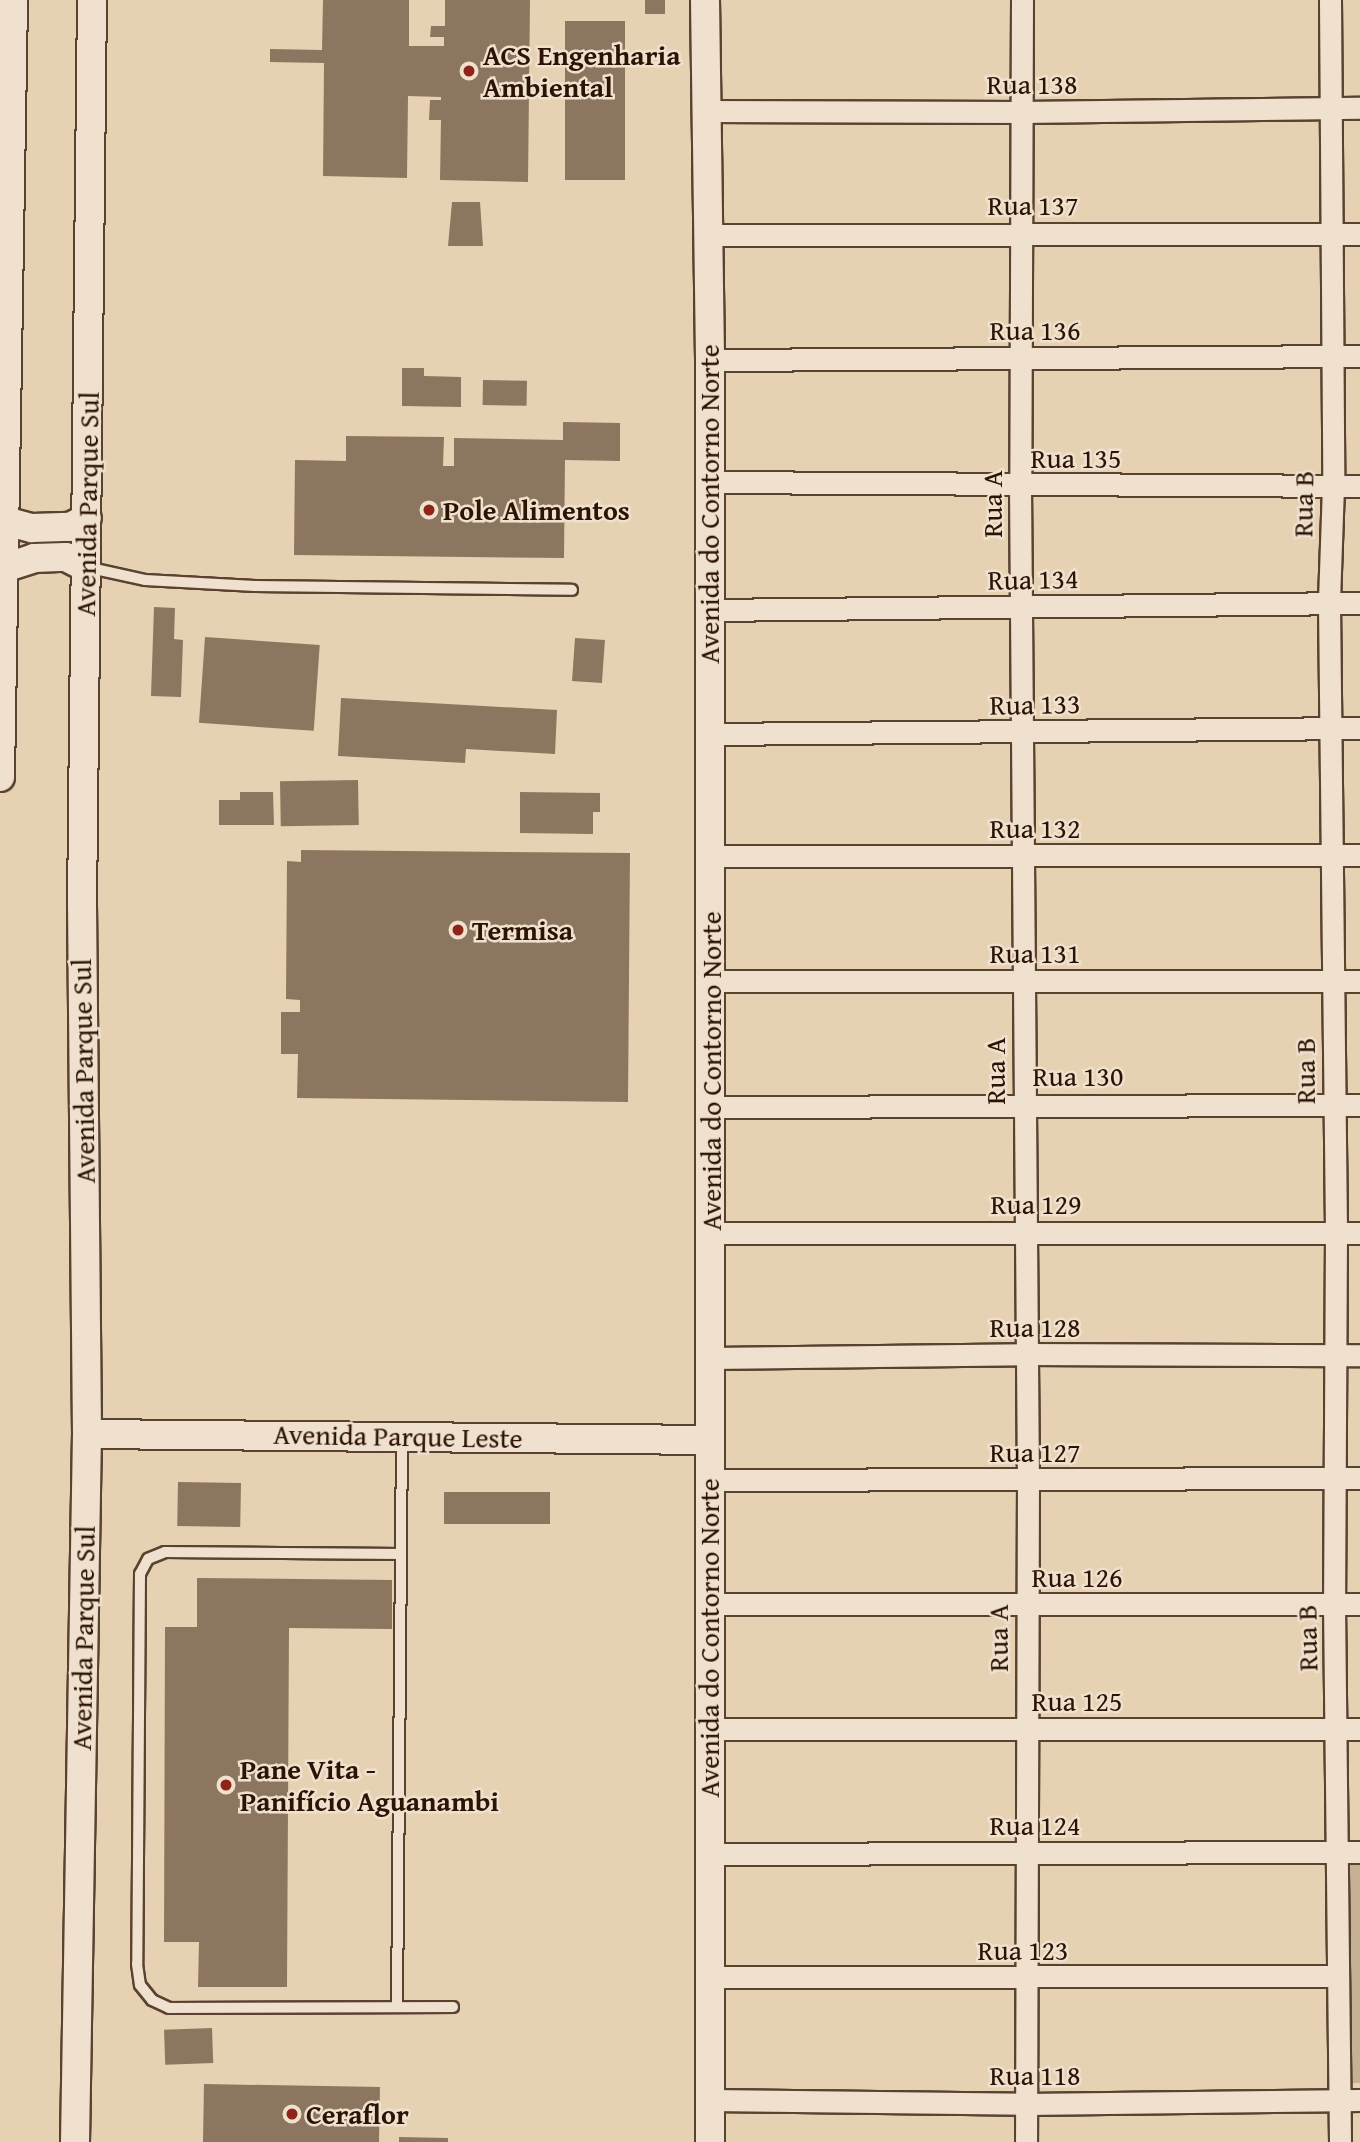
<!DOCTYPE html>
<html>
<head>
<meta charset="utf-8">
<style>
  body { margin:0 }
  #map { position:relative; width:1360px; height:2142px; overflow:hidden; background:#e6d1b3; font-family:"Gentium Book Plus",serif }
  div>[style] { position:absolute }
  .green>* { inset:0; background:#c6b195; transform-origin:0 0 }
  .building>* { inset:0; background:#8d765f; transform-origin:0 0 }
  .roads { filter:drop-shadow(2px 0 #5a4230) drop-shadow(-2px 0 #5a4230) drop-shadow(0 2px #5a4230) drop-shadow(0 -2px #5a4230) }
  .lane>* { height:10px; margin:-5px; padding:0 5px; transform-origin:5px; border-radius:5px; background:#efe1ce }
  .street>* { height:21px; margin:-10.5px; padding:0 10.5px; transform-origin:10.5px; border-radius:10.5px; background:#efe1ce }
  .secondary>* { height:28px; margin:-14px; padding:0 14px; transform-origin:14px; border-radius:14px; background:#efe1ce }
  .dots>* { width:19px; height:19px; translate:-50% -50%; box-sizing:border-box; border:4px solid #efe1ce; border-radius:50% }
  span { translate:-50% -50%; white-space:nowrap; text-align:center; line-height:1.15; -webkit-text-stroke:5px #efe1ce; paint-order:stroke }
  .poi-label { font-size:28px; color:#2c1304; font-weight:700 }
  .left { translate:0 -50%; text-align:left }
  .street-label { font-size:28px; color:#2c1304 }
</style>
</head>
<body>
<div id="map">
  <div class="green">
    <div style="left:1350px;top:1859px;width:10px;height:224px"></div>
  </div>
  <div class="building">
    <div style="clip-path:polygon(323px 0,409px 0,409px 46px,444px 46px,444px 37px,430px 37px,431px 26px,445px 26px,445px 0,530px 0,528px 182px,440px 180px,441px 120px,429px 120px,430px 100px,441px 100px,441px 97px,408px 96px,407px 178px,323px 176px,324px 63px,270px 62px,270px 49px,322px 50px)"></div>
    <div style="left:645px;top:0;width:20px;height:14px"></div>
    <div style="left:565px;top:21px;width:60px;height:159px"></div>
    <div style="clip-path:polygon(452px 202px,480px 202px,483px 246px,448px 246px)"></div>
    <div style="clip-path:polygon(402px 368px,424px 368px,424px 376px,461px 377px,461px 407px,402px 406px)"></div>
    <div style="left:483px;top:380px;width:44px;height:25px;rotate:1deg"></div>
    <div style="clip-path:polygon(563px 422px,620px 423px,620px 461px,565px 460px,564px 558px,294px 555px,295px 460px,346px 461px,346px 436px,444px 437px,443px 466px,454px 466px,454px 438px,563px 440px)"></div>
    <div style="clip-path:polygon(154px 607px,175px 608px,174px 639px,183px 640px,181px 697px,151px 696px)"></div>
    <div style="left:205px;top:637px;width:115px;height:86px;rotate:4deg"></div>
    <div style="left:575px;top:638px;width:30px;height:43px;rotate:4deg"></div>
    <div style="clip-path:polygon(341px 698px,557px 710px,555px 754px,466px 749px,465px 763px,338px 756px)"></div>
    <div style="left:358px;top:780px;width:45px;height:78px;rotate:89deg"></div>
    <div style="clip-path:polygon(240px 792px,273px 792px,274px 825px,219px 825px,219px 800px,240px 800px)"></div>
    <div style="clip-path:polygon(520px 792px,600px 793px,600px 812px,593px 812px,593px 834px,520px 833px)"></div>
    <div style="clip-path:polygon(301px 850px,630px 853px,628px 1102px,297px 1098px,298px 1054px,281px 1054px,281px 1012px,300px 1012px,300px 1000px,286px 999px,287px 861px,301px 862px)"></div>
    <div style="left:178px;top:1482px;width:63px;height:44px;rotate:1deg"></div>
    <div style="left:444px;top:1492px;width:106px;height:32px"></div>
    <div style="clip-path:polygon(197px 1578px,392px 1580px,392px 1629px,289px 1628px,287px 1987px,198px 1987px,199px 1942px,164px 1942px,165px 1627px,197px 1627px)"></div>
    <div style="left:212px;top:2028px;width:35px;height:48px;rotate:88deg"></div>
    <div style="left:204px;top:2084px;width:176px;height:58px;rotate:1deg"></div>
    <div style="clip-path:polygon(399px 2137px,448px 2138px,448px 2142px,399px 2142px)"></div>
  </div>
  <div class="roads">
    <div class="lane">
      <div style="left:86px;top:567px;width:60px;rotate:12.4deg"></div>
      <div style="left:145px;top:580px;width:110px;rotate:3.1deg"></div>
      <div style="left:255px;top:586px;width:317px;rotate:0.7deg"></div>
      <div style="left:400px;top:1554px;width:235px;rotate:-179.5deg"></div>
      <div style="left:165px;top:1552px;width:18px;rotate:158deg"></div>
      <div style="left:148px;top:1559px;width:17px;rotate:118deg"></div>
      <div style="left:140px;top:1574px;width:390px;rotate:90.4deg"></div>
      <div style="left:137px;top:1964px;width:21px;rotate:82deg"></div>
      <div style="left:140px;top:1985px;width:19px;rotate:51deg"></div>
      <div style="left:152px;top:2000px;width:19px;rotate:25deg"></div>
      <div style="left:169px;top:2008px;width:284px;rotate:-0.2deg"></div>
      <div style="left:397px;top:2007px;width:568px;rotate:-89.5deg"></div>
    </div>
    <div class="street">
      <div style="left:1022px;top:0;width:486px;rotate:90.2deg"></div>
      <div style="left:1020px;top:486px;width:995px;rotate:89.54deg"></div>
      <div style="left:1028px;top:1481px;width:661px;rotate:90.17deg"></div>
      <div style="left:1330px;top:0;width:486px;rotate:89.6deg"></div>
      <div style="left:1333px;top:486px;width:117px;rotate:92deg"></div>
      <div style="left:1329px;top:603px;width:630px;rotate:89.36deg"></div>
      <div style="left:1336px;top:1233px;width:371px;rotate:90.3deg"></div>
      <div style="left:1334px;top:1604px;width:538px;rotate:89.36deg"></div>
      <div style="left:705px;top:111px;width:316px;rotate:0.2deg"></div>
      <div style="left:1021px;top:112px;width:339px;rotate:-0.7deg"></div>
      <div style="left:706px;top:235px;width:654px;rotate:-0.09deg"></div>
      <div style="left:710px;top:360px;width:650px;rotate:-0.35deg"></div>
      <div style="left:708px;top:482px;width:652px;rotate:0.35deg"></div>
      <div style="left:708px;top:610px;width:652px;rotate:-0.62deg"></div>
      <div style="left:710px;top:734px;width:650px;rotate:-0.53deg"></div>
      <div style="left:710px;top:856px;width:650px;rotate:-0.09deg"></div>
      <div style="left:710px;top:981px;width:650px"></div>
      <div style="left:711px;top:1107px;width:649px;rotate:-0.18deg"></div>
      <div style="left:711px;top:1233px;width:649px"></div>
      <div style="left:711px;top:1358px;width:314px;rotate:-0.7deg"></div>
      <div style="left:1025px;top:1354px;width:335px;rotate:0.2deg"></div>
      <div style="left:709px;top:1480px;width:651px;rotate:-0.18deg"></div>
      <div style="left:711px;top:1604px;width:649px"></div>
      <div style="left:709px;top:1729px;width:651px"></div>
      <div style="left:710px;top:1854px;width:650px;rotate:-0.18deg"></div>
      <div style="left:710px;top:1977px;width:626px;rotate:-0.09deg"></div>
      <div style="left:710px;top:2100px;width:315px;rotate:0.7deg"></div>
      <div style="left:1025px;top:2104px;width:335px;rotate:-0.7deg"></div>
    </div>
    <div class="secondary">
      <div style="left:705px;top:0;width:360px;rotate:89.2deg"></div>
      <div style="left:710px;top:360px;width:1782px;rotate:90deg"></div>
      <div style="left:5px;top:521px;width:28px;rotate:15deg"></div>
      <div style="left:32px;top:528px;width:38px;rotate:-2deg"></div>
      <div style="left:70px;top:527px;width:19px;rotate:-28deg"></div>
      <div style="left:4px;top:568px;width:32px;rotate:-18deg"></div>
      <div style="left:34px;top:558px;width:32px;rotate:-2deg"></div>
      <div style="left:66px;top:557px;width:22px;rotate:27deg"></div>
      <div style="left:0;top:777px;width:777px;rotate:-89.04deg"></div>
      <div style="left:87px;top:1434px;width:622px;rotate:0.55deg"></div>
      <div style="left:75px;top:2142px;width:708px;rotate:-89.03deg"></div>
      <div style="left:87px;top:1434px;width:528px;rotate:-90.54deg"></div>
      <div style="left:82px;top:906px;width:906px;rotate:-89.37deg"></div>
    </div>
  </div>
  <div class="dots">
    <div style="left:469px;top:71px;background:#8f2418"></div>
    <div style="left:429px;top:510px;background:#8f2418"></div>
    <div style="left:458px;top:930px;background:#8f2418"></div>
    <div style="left:226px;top:1785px;background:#8f2418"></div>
    <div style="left:292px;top:2114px;background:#8f2418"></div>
  </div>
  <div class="poi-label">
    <span class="left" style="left:483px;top:71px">ACS Engenharia<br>Ambiental</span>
    <span class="left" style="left:443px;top:510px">Pole Alimentos</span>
    <span class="left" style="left:472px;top:930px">Termisa</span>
    <span class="left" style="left:240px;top:1785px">Pane Vita -<br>Panifício Aguanambi</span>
    <span class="left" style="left:306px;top:2114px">Ceraflor</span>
  </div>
  <div class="street-label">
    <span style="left:1032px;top:84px">Rua 138</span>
    <span style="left:1033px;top:205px">Rua 137</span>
    <span style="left:1035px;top:330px">Rua 136</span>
    <span style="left:1076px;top:458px">Rua 135</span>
    <span style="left:87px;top:504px;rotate:-89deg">Avenida Parque Sul</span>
    <span style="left:709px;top:504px;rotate:-90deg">Avenida do Contorno Norte</span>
    <span style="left:992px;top:504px;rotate:-90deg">Rua A</span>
    <span style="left:1303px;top:504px;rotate:-89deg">Rua B</span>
    <span style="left:1033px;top:579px;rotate:-1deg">Rua 134</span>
    <span style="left:1035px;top:704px;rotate:-1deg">Rua 133</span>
    <span style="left:1035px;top:828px">Rua 132</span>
    <span style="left:1035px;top:953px">Rua 131</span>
    <span style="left:83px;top:1071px;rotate:-91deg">Avenida Parque Sul</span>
    <span style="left:711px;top:1071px;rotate:-90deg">Avenida do Contorno Norte</span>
    <span style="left:995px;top:1071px;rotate:-90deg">Rua A</span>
    <span style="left:1305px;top:1071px;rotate:-90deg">Rua B</span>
    <span style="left:1078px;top:1076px">Rua 130</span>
    <span style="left:1036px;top:1204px">Rua 129</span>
    <span style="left:1035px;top:1327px">Rua 128</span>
    <span style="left:398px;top:1436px;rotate:1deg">Avenida Parque Leste</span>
    <span style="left:1035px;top:1452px">Rua 127</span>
    <span style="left:1077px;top:1577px">Rua 126</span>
    <span style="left:83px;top:1638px;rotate:-89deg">Avenida Parque Sul</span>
    <span style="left:709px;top:1638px;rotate:-90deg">Avenida do Contorno Norte</span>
    <span style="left:998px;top:1638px;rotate:-90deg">Rua A</span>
    <span style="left:1307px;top:1638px;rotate:-91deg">Rua B</span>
    <span style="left:1077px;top:1701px">Rua 125</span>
    <span style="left:1035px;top:1825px">Rua 124</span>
    <span style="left:1023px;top:1950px">Rua 123</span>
    <span style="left:1035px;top:2075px">Rua 118</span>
  </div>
</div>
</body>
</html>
